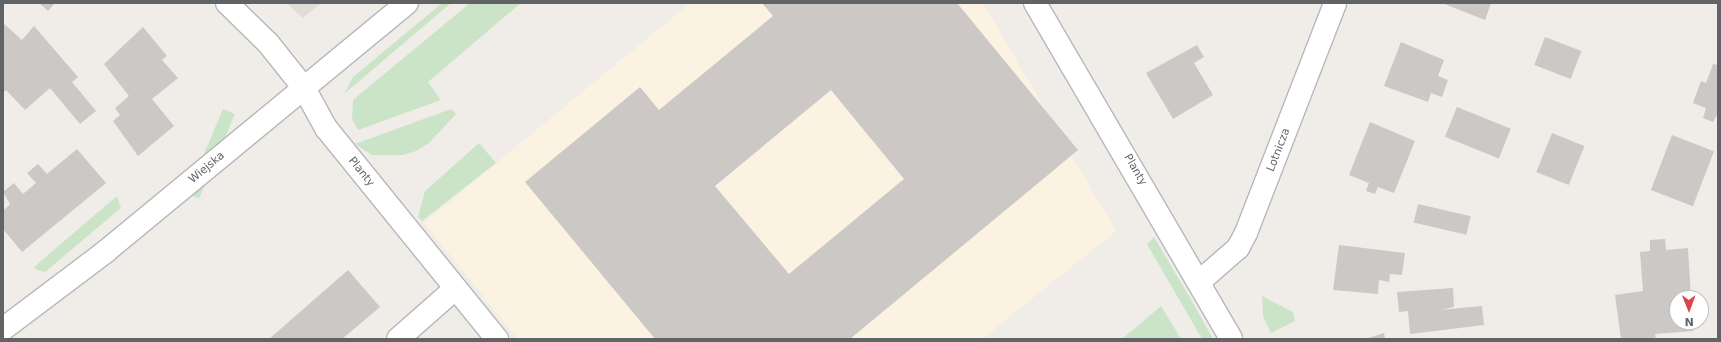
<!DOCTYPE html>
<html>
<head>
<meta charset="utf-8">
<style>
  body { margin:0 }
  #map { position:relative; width:1721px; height:342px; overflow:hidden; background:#f0ede8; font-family:"DejaVu Sans",sans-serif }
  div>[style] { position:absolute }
  .commercial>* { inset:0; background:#fbf2e2 }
  .education>* { inset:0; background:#e0ddd7 }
  .green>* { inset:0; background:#cbe4c8; transform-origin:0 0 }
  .building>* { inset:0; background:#ccc8c5; transform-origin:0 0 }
  .roads { filter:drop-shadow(1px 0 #b5b8bb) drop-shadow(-1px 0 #b5b8bb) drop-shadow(0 1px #b5b8bb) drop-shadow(0 -1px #b5b8bb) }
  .minor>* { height:22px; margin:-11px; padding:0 11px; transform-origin:11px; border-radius:11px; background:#fff }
  .tertiary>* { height:22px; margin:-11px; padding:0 11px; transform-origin:11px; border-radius:11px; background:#fff }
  span { translate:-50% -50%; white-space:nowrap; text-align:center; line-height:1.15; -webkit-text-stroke:4px #fff; paint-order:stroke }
  .street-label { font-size:11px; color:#606467 }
  .frame { position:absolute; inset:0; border:4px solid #606467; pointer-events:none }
  .north { position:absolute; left:1669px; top:290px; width:40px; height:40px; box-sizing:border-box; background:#fff; border:1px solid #bfc1c2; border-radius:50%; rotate:179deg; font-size:11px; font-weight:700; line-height:16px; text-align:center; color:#606467 }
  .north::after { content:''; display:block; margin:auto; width:14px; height:18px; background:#d9454d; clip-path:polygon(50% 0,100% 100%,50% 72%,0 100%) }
</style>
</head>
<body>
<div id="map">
  <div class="commercial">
    <div style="clip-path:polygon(690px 3px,983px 3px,1116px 231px,982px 339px,518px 339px,424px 223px)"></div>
  </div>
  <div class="education">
    <div style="clip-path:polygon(286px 3px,321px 3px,303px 18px)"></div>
  </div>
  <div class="green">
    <div style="clip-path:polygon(442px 3px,451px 3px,344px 94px,353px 77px)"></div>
    <div style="clip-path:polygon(470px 3px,521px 3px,428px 82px,441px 100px,358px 130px,352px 119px,353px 100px)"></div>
    <div style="left:223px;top:109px;width:13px;height:92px;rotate:23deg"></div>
    <div style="clip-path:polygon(451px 109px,456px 114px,429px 143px,416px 151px,403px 155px,372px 155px,355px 144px)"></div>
    <div style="clip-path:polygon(479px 143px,496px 163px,422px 221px,418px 217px,425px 191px)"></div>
    <div style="clip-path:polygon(117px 196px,121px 208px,45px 272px,37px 270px,34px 267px)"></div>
    <div style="clip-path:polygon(1154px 237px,1190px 298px,1213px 339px,1202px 339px,1147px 244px)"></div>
    <div style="clip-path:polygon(1262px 296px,1293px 312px,1295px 321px,1271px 333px,1263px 316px)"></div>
    <div style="clip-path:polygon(1161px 306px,1181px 339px,1122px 339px)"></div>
  </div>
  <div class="building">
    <div style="clip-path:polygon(39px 3px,55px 3px,48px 11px)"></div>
    <div style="clip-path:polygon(evenodd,762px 3px,957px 3px,1078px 150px,850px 339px,655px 339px,525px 182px,640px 87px,659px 110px,773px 16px,762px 3px,831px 90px,904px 179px,789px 274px,715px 186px,831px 90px)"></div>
    <div style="clip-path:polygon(1442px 3px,1491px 3px,1485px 20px)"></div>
    <div style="clip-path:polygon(3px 23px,22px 40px,34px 26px,78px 77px,72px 82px,96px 111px,80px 124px,50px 88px,25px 110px,6px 90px,3px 93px)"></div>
    <div style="clip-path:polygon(143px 27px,167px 56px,162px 60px,178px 78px,152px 99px,174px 126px,138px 156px,113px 121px,120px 115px,115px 108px,129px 96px,104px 64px)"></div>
    <div style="left:1545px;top:37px;width:39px;height:30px;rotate:21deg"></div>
    <div style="clip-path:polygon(1401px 42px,1444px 60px,1438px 76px,1448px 80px,1442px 97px,1431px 93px,1428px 102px,1384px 86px)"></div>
    <div style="clip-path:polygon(1197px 45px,1204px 57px,1194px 63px,1213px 95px,1173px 119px,1146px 73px)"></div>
    <div style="clip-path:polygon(1713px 64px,1718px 65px,1718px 113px,1713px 122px,1703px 118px,1706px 108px,1693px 103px,1701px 81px,1706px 83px)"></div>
    <div style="left:1457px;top:107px;width:58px;height:32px;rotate:22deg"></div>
    <div style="clip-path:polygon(1370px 122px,1415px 141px,1394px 193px,1378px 187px,1375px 194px,1366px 191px,1369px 183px,1349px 175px)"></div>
    <div style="left:1552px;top:133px;width:35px;height:42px;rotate:22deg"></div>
    <div style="left:1672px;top:135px;width:45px;height:59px;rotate:21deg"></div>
    <div style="clip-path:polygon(77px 149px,106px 183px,22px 252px,3px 229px,3px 211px,10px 204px,3px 192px,14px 183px,23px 194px,36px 183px,27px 173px,38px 164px,47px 174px)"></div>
    <div style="left:1418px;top:204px;width:54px;height:19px;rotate:13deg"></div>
    <div style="clip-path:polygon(1665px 239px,1666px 250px,1688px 248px,1691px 298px,1677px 298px,1677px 322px,1693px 322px,1694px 331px,1655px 334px,1656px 339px,1621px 339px,1615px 295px,1643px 291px,1640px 252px,1650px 251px,1650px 240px)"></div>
    <div style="clip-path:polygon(1339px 245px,1405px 253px,1402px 275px,1390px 274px,1389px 282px,1379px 280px,1378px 294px,1333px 290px)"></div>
    <div style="clip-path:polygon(348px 270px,380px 307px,342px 339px,269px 339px)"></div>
    <div style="clip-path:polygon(1453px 288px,1454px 307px,1440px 310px,1482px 306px,1484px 325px,1410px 334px,1408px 311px,1399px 312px,1397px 292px)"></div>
    <div style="clip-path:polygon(1384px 333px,1385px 339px,1365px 339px)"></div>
  </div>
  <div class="roads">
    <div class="minor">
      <div style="left:304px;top:88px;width:46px;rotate:61.2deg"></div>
      <div style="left:326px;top:128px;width:272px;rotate:51deg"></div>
      <div style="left:1199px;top:282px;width:52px;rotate:-41.1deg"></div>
      <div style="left:1238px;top:248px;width:17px;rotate:-62deg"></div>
      <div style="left:1246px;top:233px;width:247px;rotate:-68.8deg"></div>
      <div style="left:398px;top:339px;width:76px;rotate:-41.3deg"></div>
    </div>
    <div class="tertiary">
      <div style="left:227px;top:3px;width:57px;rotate:44.3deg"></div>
      <div style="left:268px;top:43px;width:58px;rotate:51.3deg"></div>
      <div style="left:1035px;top:3px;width:389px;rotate:59.7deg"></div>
      <div style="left:3px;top:329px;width:128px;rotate:-37deg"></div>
      <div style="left:105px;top:252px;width:391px;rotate:-39.5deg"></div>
    </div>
  </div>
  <div class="street-label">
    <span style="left:1279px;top:150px;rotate:-69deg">Lotnicza</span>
    <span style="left:207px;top:168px;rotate:-40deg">Wiejska</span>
    <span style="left:1135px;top:170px;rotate:60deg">Planty</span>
    <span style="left:361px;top:172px;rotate:51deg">Planty</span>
  </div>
  <div class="frame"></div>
  <div class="north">N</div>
</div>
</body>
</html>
